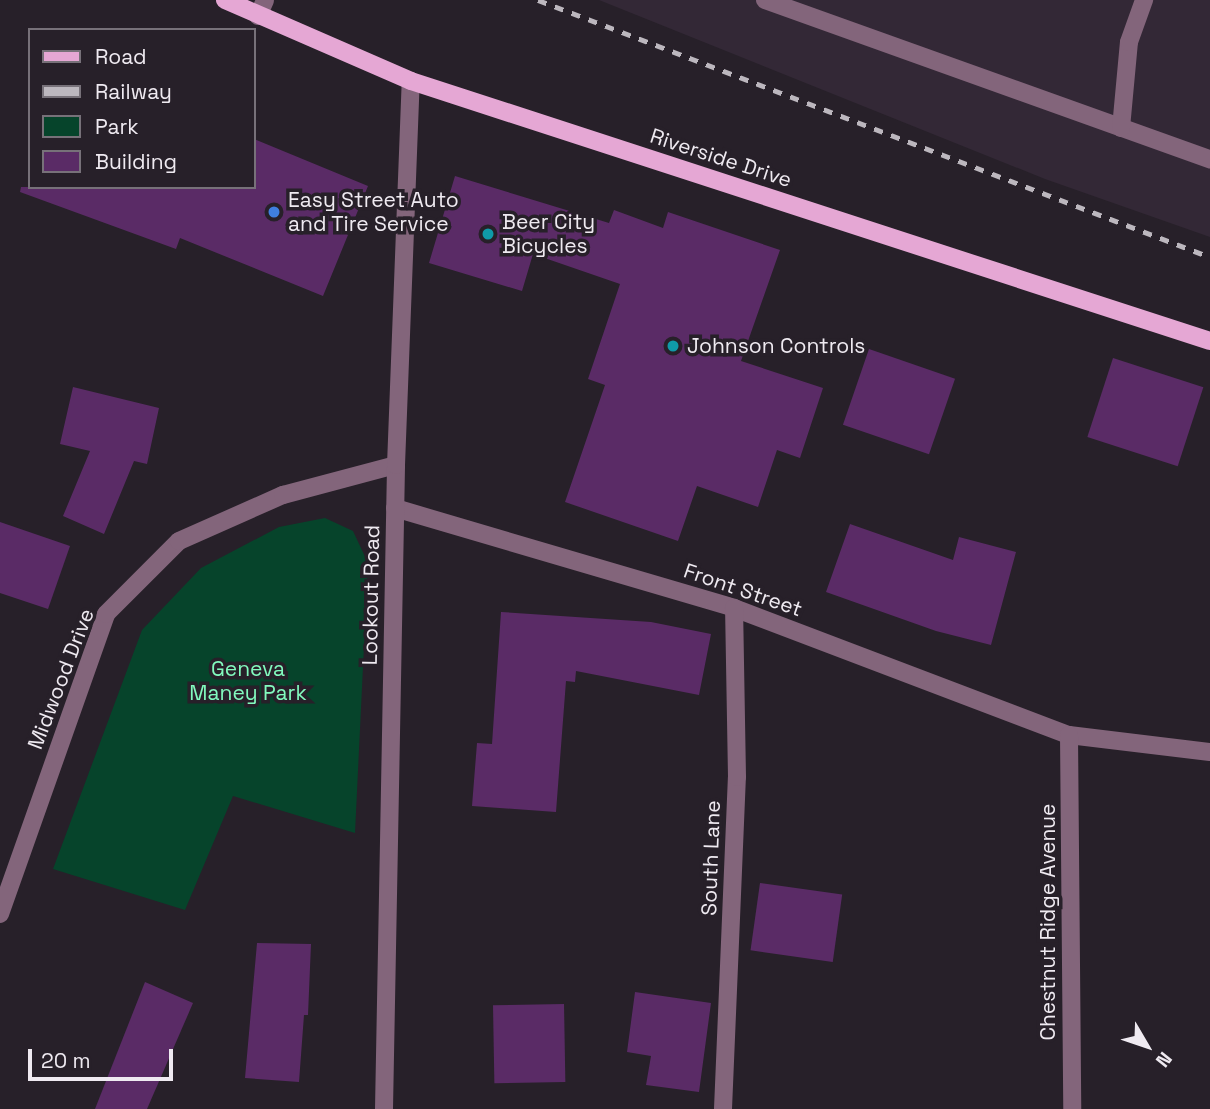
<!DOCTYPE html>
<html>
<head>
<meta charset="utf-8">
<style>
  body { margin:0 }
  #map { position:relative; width:1210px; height:1109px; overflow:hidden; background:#272029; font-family:"Space Grotesk",sans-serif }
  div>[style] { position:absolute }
  .built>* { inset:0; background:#332836 }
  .green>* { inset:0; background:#06442b }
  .building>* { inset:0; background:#5a2b66; transform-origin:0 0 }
  .minor>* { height:18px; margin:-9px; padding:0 9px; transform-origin:9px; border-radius:9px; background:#83657b }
  .major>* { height:18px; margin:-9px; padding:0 9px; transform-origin:9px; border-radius:9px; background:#e5a7d4 }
  .rail>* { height:5px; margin-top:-2.5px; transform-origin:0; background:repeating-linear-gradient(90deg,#bcb7be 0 9px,transparent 0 18px) }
  .dots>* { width:19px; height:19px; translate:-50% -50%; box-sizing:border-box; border:4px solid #272029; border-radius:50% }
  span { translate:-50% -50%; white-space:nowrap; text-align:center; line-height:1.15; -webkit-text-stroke:7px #272029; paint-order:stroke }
  .street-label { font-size:21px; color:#efeaf1 }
  .poi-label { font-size:21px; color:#efeaf1 }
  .left { translate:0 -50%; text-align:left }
  .park-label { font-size:21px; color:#82fabe }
  .legend { position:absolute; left:28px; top:28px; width:228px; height:161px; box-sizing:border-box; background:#272029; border:2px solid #777179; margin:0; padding:9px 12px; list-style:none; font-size:21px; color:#efeaf1 }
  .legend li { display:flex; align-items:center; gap:14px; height:35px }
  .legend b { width:35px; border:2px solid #777179 }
  .north { position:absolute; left:1112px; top:1011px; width:70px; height:70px; -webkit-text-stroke:5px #272029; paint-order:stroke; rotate:129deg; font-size:19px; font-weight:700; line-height:28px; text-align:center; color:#efeaf1 }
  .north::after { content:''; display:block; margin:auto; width:24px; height:32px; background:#efeaf1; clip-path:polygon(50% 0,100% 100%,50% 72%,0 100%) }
  .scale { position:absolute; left:28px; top:1049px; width:145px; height:32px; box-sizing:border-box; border:4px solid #efeaf1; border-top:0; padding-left:9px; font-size:21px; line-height:24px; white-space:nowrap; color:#efeaf1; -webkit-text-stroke:5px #272029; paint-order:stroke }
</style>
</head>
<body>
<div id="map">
  <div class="built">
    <div style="clip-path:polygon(599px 0,1210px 0,1210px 237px,1045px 179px)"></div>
  </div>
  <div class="green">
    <div style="clip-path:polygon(325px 518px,353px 531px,368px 563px,355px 833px,233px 796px,185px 910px,53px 869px,142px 630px,201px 568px,279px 527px)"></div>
  </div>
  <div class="building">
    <div style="clip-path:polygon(254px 139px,368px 186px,323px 296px,180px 238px,176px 249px,20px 192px,21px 187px,254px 187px)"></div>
    <div style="clip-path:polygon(455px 176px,609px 223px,614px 210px,663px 228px,668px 212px,780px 250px,741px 361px,823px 388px,800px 458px,777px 450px,758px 507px,697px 486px,678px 541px,565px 502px,605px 385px,588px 379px,620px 284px,533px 254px,522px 291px,429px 263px)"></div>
    <div style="left:869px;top:349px;width:91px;height:80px;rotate:19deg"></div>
    <div style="left:1113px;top:358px;width:95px;height:83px;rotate:18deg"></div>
    <div style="clip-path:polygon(73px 387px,159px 408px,147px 464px,134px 461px,104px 534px,63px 516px,90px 451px,60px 444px)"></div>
    <div style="clip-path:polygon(0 522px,70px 546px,48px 609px,0 593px)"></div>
    <div style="clip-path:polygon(850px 524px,953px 560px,959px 537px,1016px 552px,991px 645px,936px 631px,826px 592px)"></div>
    <div style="clip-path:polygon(501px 612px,651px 622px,711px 634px,699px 695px,576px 671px,575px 682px,566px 681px,556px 812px,472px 806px,477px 743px,492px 744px)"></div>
    <div style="left:760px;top:883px;width:83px;height:68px;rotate:8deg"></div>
    <div style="clip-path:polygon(257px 943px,311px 944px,308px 1015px,304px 1015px,299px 1082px,245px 1078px)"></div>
    <div style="clip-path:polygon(145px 982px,193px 1003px,147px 1109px,95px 1109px)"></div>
    <div style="clip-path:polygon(635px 992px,711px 1003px,699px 1092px,646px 1085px,651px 1056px,627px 1052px)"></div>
    <div style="left:564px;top:1004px;width:78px;height:71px;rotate:89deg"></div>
  </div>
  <div class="minor">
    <div style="left:765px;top:0;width:473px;rotate:19.7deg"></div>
    <div style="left:258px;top:16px;width:17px;rotate:-66deg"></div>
    <div style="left:1121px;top:128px;width:86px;rotate:-84.7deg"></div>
    <div style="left:1129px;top:42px;width:45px;rotate:-70.3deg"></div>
    <div style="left:395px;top:508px;width:353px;rotate:16.4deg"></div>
    <div style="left:734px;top:608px;width:358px;rotate:20.8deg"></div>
    <div style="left:1069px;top:735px;width:142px;rotate:6.9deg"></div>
    <div style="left:1069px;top:735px;width:374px;rotate:89.5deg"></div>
    <div style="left:0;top:914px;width:318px;rotate:-70.5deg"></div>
    <div style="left:106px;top:614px;width:103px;rotate:-45deg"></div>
    <div style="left:179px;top:541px;width:114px;rotate:-23.9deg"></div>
    <div style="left:283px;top:495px;width:117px;rotate:-14.9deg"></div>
    <div style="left:384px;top:1109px;width:644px;rotate:-88.93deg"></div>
    <div style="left:396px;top:465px;width:384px;rotate:-87.8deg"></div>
    <div style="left:723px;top:1109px;width:332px;rotate:-87.6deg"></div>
    <div style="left:737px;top:777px;width:169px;rotate:-91deg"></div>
  </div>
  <div class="major">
    <div style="left:225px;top:0;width:203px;rotate:23.5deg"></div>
    <div style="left:411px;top:81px;width:840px;rotate:18.03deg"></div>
  </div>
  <div class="rail">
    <div style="left:538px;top:0;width:719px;rotate:20.93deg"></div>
  </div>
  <div class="dots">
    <div style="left:274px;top:212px;background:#3f7fe0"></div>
    <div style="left:488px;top:234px;background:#0f9aa8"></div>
    <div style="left:673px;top:346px;background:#0f9aa8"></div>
  </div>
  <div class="street-label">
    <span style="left:721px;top:158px;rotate:18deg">Riverside Drive</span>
    <span style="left:743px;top:590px;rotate:19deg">Front Street</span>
    <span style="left:371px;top:595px;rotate:-89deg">Lookout Road</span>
    <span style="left:61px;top:679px;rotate:-69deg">Midwood Drive</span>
    <span style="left:711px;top:858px;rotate:-88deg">South Lane</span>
    <span style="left:1048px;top:922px;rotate:-90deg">Chestnut Ridge Avenue</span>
  </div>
  <div class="poi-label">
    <span class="left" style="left:288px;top:212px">Easy Street Auto<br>and Tire Service</span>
    <span class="left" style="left:502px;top:234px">Beer City<br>Bicycles</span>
    <span class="left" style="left:687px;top:346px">Johnson Controls</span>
  </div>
  <div class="park-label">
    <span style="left:248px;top:681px">Geneva<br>Maney Park</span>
  </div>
  <ul class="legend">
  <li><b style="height:9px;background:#e5a7d4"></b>Road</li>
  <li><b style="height:9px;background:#bcb7be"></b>Railway</li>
  <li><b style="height:19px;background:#06442b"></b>Park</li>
  <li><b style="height:19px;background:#5a2b66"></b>Building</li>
  </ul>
  <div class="north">N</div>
  <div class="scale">20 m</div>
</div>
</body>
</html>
